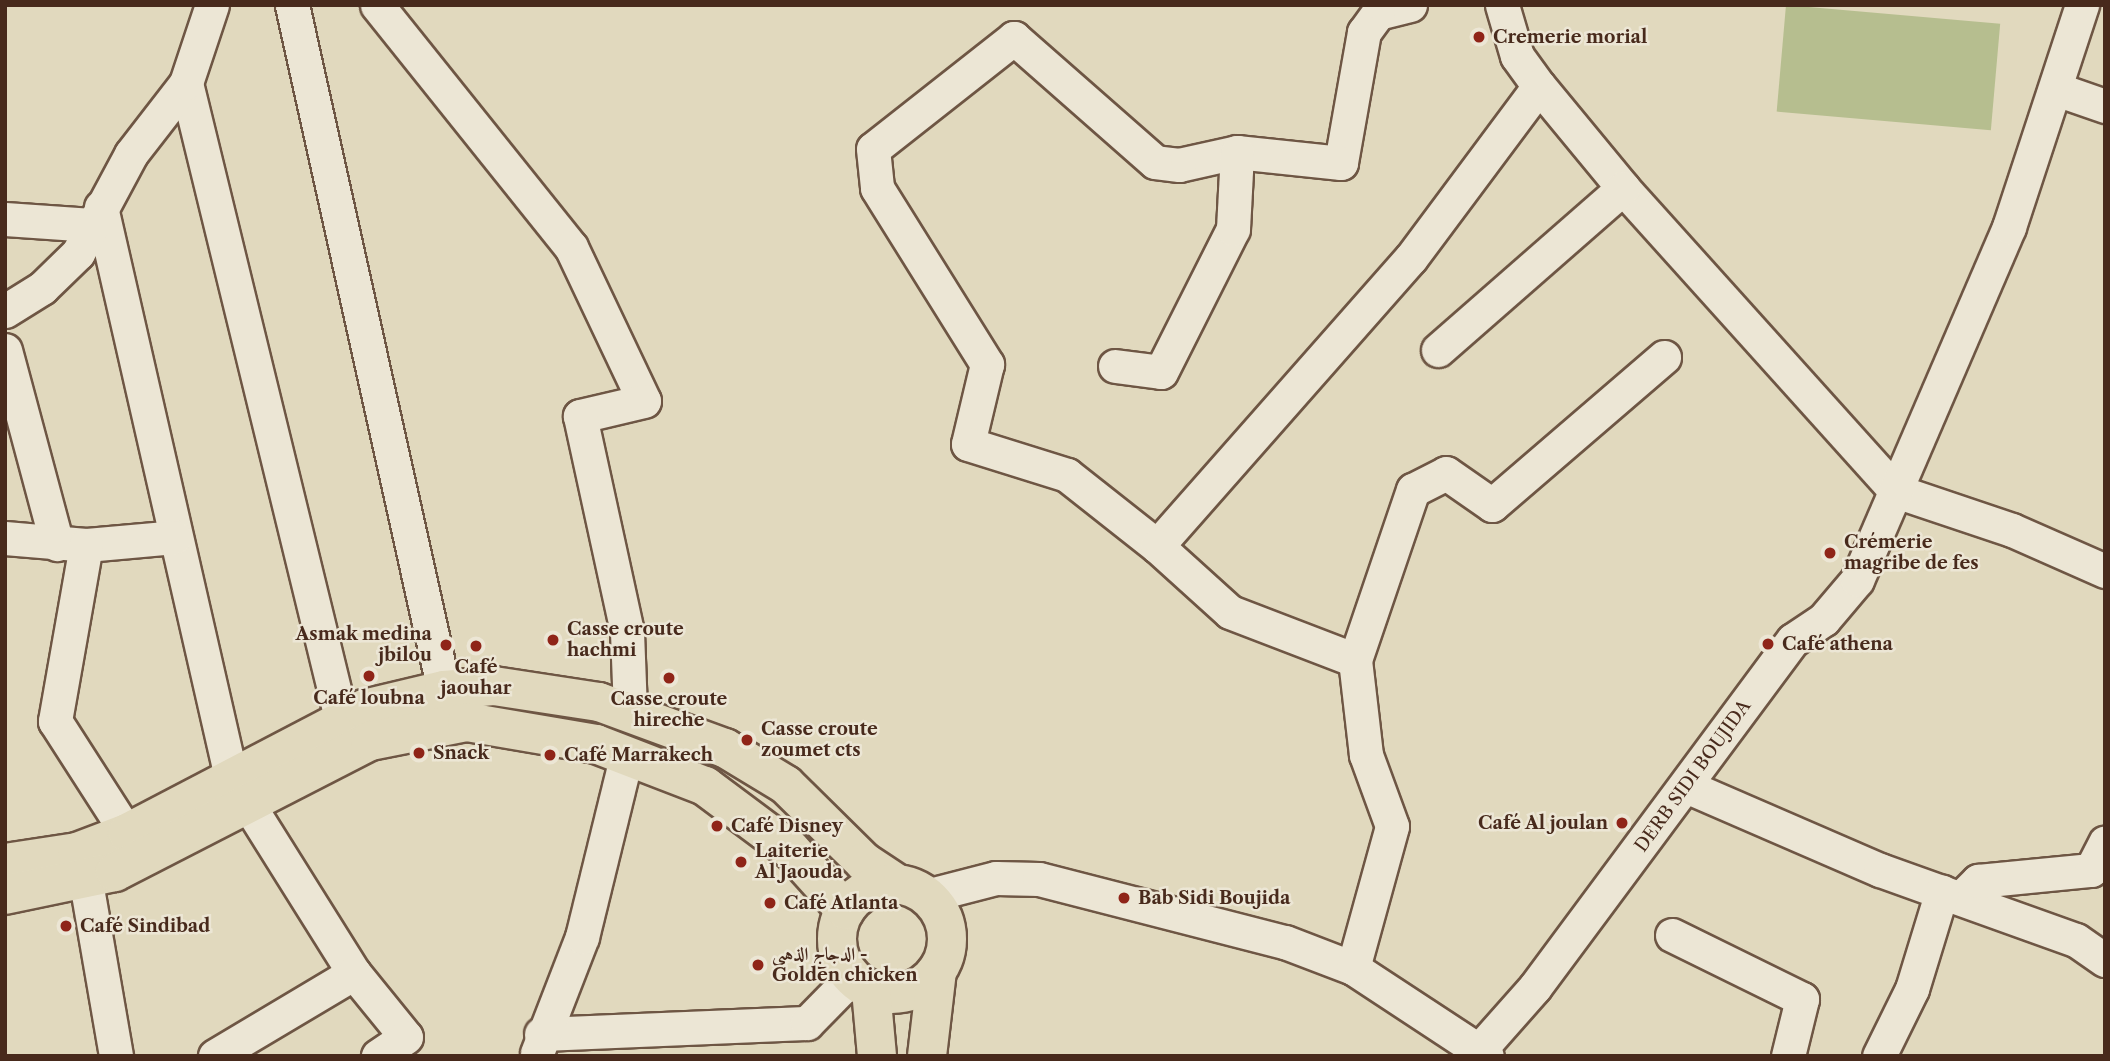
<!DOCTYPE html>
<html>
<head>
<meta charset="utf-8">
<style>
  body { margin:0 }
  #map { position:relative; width:2110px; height:1061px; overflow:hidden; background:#e1d9be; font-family:"Libre Caslon Text",Amiri,serif }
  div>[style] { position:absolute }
  .green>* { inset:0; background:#b6be8f; transform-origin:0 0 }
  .roads { filter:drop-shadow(2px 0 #6e5644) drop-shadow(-2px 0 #6e5644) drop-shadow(0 2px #6e5644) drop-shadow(0 -2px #6e5644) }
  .minor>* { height:33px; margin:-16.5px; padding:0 16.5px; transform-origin:16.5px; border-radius:16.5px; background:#ece6d5 }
  .major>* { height:38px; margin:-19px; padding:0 19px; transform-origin:19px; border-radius:19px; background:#e1d9be }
  .major>.ring { margin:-19px; padding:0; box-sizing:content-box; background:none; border:38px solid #e1d9be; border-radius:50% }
  .dots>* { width:19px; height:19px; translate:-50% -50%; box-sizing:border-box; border:4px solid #ece6d5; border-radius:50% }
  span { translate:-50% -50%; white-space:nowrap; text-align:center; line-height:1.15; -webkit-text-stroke:5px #ece6d5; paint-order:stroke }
  .poi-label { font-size:18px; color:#482a1c; font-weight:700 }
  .left { translate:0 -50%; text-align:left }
  .right { translate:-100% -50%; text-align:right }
  .street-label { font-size:18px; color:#482a1c }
  .frame { position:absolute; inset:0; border:7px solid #482a1c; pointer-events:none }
</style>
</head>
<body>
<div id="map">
  <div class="green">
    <div style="left:1786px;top:5px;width:215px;height:107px;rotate:5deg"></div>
  </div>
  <div class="roads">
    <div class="minor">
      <div style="left:292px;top:5px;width:702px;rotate:77.49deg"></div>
      <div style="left:377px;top:5px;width:310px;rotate:51.3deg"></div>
      <div style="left:571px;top:247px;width:170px;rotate:64.6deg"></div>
      <div style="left:644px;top:401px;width:66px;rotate:166.8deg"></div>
      <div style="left:580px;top:416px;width:221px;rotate:77.7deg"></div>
      <div style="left:627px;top:632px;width:79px;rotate:87.8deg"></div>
      <div style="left:1410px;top:5px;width:33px;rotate:166deg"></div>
      <div style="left:1378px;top:13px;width:24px;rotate:126deg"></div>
      <div style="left:1364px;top:32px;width:133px;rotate:100deg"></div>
      <div style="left:1341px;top:163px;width:105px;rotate:-174deg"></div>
      <div style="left:1237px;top:152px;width:59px;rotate:167.4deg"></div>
      <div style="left:1179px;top:165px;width:24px;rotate:-173deg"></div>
      <div style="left:1155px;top:162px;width:188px;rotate:-138.7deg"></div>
      <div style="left:1014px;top:38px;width:179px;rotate:141.8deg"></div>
      <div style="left:873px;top:149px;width:39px;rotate:84deg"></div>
      <div style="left:877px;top:188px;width:208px;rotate:58deg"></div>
      <div style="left:987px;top:364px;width:82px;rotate:103.4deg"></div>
      <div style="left:968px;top:444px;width:104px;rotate:17.4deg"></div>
      <div style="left:1067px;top:475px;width:115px;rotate:38.3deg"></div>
      <div style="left:1157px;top:546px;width:384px;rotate:-48.6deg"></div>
      <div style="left:1411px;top:258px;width:214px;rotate:-53.3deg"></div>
      <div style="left:1502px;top:5px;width:53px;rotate:73.6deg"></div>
      <div style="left:1517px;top:56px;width:37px;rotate:54deg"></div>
      <div style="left:1539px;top:86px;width:132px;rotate:50.5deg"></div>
      <div style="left:1623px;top:188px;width:408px;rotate:48deg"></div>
      <div style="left:1896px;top:491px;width:122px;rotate:18.6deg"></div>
      <div style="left:2012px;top:530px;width:102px;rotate:23.8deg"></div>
      <div style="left:186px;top:83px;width:654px;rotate:76.28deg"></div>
      <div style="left:2059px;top:90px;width:49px;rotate:19.2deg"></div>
      <div style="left:101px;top:207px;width:585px;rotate:77.15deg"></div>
      <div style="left:231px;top:777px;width:231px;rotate:57.9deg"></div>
      <div style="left:354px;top:973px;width:162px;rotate:149.2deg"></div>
      <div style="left:5px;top:219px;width:87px;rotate:3.9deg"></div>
      <div style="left:5px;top:311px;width:44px;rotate:-31.9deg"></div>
      <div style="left:42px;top:288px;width:50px;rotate:-44.2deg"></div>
      <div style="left:78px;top:253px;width:112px;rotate:-61.8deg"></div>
      <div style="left:131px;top:154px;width:90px;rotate:-52.2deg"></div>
      <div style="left:186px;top:83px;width:82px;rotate:-71.6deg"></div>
      <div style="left:5px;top:350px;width:201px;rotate:75deg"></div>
      <div style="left:1438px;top:350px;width:246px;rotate:-41.2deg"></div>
      <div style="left:1115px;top:366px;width:46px;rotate:7.4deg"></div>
      <div style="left:1161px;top:372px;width:160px;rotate:-63.3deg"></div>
      <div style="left:1233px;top:229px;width:77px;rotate:-87deg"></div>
      <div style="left:5px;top:538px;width:81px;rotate:4.9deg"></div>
      <div style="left:86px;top:545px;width:89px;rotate:-5.1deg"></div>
      <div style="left:86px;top:545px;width:179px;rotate:100deg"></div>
      <div style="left:55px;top:721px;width:133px;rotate:57.3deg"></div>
      <div style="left:1157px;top:546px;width:98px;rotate:42.1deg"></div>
      <div style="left:1230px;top:612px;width:134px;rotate:21deg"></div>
      <div style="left:1688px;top:787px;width:209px;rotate:23.4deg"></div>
      <div style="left:1880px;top:870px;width:208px;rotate:19.7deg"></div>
      <div style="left:2076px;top:940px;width:35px;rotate:35deg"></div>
      <div style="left:86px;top:882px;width:177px;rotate:80.2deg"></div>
      <div style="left:926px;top:896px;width:72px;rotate:-14.4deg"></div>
      <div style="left:996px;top:878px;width:43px;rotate:1.3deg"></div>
      <div style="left:1039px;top:879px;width:254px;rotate:14.4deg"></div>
      <div style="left:1285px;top:942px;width:73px;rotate:20.9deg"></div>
      <div style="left:1353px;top:968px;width:160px;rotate:33.3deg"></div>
      <div style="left:1962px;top:897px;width:23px;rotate:-45deg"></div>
      <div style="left:1978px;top:881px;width:114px;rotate:-5.6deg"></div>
      <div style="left:2091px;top:870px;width:31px;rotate:-63deg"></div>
      <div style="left:1672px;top:935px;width:145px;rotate:26.2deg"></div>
      <div style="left:1802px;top:999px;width:59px;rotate:103.8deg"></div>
      <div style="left:1353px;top:968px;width:147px;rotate:-74.6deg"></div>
      <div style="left:1392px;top:826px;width:76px;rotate:-110.1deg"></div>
      <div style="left:1366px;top:755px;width:96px;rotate:-96.6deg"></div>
      <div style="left:1355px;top:660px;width:180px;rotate:-71.2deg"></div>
      <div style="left:1413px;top:490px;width:37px;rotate:-27deg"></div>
      <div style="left:1446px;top:473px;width:56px;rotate:34.8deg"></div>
      <div style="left:1492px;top:505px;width:227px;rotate:-40.7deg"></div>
      <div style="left:354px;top:973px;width:82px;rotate:50.9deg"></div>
      <div style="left:406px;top:1037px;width:34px;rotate:146deg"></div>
      <div style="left:541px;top:1034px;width:266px;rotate:-2.4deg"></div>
      <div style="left:807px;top:1023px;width:64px;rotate:-45.6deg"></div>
      <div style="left:537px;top:1053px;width:124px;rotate:-68.8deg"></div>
      <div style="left:582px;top:937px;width:188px;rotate:-76.2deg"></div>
      <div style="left:1474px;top:1056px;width:92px;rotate:-48.5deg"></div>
      <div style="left:1535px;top:987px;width:432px;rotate:-53.4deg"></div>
      <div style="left:1793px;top:640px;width:37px;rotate:-34deg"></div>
      <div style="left:1824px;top:619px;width:51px;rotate:-49.8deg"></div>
      <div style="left:1857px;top:580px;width:384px;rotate:-66.7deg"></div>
      <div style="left:2009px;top:227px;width:234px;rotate:-71.8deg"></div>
      <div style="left:1879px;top:1056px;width:75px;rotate:-63.8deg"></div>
      <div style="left:1912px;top:989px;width:102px;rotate:-73deg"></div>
    </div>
    <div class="major">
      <div style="left:5px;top:863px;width:73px;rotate:-8.7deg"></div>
      <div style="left:77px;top:852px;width:53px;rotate:-20.8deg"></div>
      <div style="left:127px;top:833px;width:267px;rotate:-27.6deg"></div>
      <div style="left:364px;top:709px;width:82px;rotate:-13.4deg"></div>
      <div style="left:444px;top:690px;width:50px;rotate:-4.6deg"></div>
      <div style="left:494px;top:686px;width:106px;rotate:8.7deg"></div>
      <div style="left:599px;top:702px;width:134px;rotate:20.1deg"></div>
      <div style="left:725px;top:748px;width:71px;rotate:31.2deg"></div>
      <div style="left:786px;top:785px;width:110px;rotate:44.6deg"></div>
      <div style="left:864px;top:862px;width:42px;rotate:33.3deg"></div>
      <div class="ring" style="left:837px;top:884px;width:72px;height:72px"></div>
      <div style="left:5px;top:895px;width:112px;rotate:-11.8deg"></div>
      <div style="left:115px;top:872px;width:287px;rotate:-27.2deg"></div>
      <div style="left:370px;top:741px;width:99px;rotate:-11.1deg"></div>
      <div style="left:467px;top:722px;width:131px;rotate:9.7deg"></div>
      <div style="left:596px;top:744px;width:117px;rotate:21.1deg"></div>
      <div style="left:705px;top:786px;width:107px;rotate:36.7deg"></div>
      <div style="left:791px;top:850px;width:81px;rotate:48deg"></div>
      <div style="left:871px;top:990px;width:66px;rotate:84.8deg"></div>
      <div style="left:927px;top:1056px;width:86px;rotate:-83.3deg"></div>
    </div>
  </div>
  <div class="dots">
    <div style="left:1479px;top:37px;background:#8f2418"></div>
    <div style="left:1830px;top:553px;background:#8f2418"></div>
    <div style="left:553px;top:640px;background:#8f2418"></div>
    <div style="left:1768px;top:644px;background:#8f2418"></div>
    <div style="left:446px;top:645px;background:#8f2418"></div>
    <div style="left:476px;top:646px;background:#8f2418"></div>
    <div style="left:369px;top:676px;background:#8f2418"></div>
    <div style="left:669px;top:678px;background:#8f2418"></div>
    <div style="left:747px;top:740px;background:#8f2418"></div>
    <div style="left:419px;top:753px;background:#8f2418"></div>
    <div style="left:550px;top:755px;background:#8f2418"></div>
    <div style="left:1622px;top:823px;background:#8f2418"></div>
    <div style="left:717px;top:826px;background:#8f2418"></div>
    <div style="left:741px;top:862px;background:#8f2418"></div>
    <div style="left:1124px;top:898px;background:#8f2418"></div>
    <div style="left:770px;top:903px;background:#8f2418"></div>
    <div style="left:66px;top:926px;background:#8f2418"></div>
    <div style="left:758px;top:965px;background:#8f2418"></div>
  </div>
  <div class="poi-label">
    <span class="left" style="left:1493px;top:37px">Cremerie morial</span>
    <span class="left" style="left:1844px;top:553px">Crémerie<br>magribe de fes</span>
    <span class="left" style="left:567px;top:640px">Casse croute<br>hachmi</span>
    <span class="right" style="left:432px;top:645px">Asmak medina<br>jbilou</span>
    <span class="left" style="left:1782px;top:644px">Café athena</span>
    <span style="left:476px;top:678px">Café<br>jaouhar</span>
    <span style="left:369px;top:698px">Café loubna</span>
    <span style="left:669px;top:710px">Casse croute<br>hireche</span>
    <span class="left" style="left:761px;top:740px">Casse croute<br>zoumet cts</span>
    <span class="left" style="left:433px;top:753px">Snack</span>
    <span class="left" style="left:564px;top:755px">Café Marrakech</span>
    <span class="right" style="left:1608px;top:823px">Café Al joulan</span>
    <span class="left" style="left:731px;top:826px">Café Disney</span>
    <span class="left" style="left:755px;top:862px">Laiterie<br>Al Jaouda</span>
    <span class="left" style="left:1138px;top:898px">Bab Sidi Boujida</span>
    <span class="left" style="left:784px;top:903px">Café Atlanta</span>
    <span class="left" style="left:80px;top:926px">Café Sindibad</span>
    <span class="left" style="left:772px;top:965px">الدجاج الذهبي -<br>Golden chicken</span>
  </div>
  <div class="street-label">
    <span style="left:1693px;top:776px;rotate:-54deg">DERB SIDI BOUJIDA</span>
  </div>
  <div class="frame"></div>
</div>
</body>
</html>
